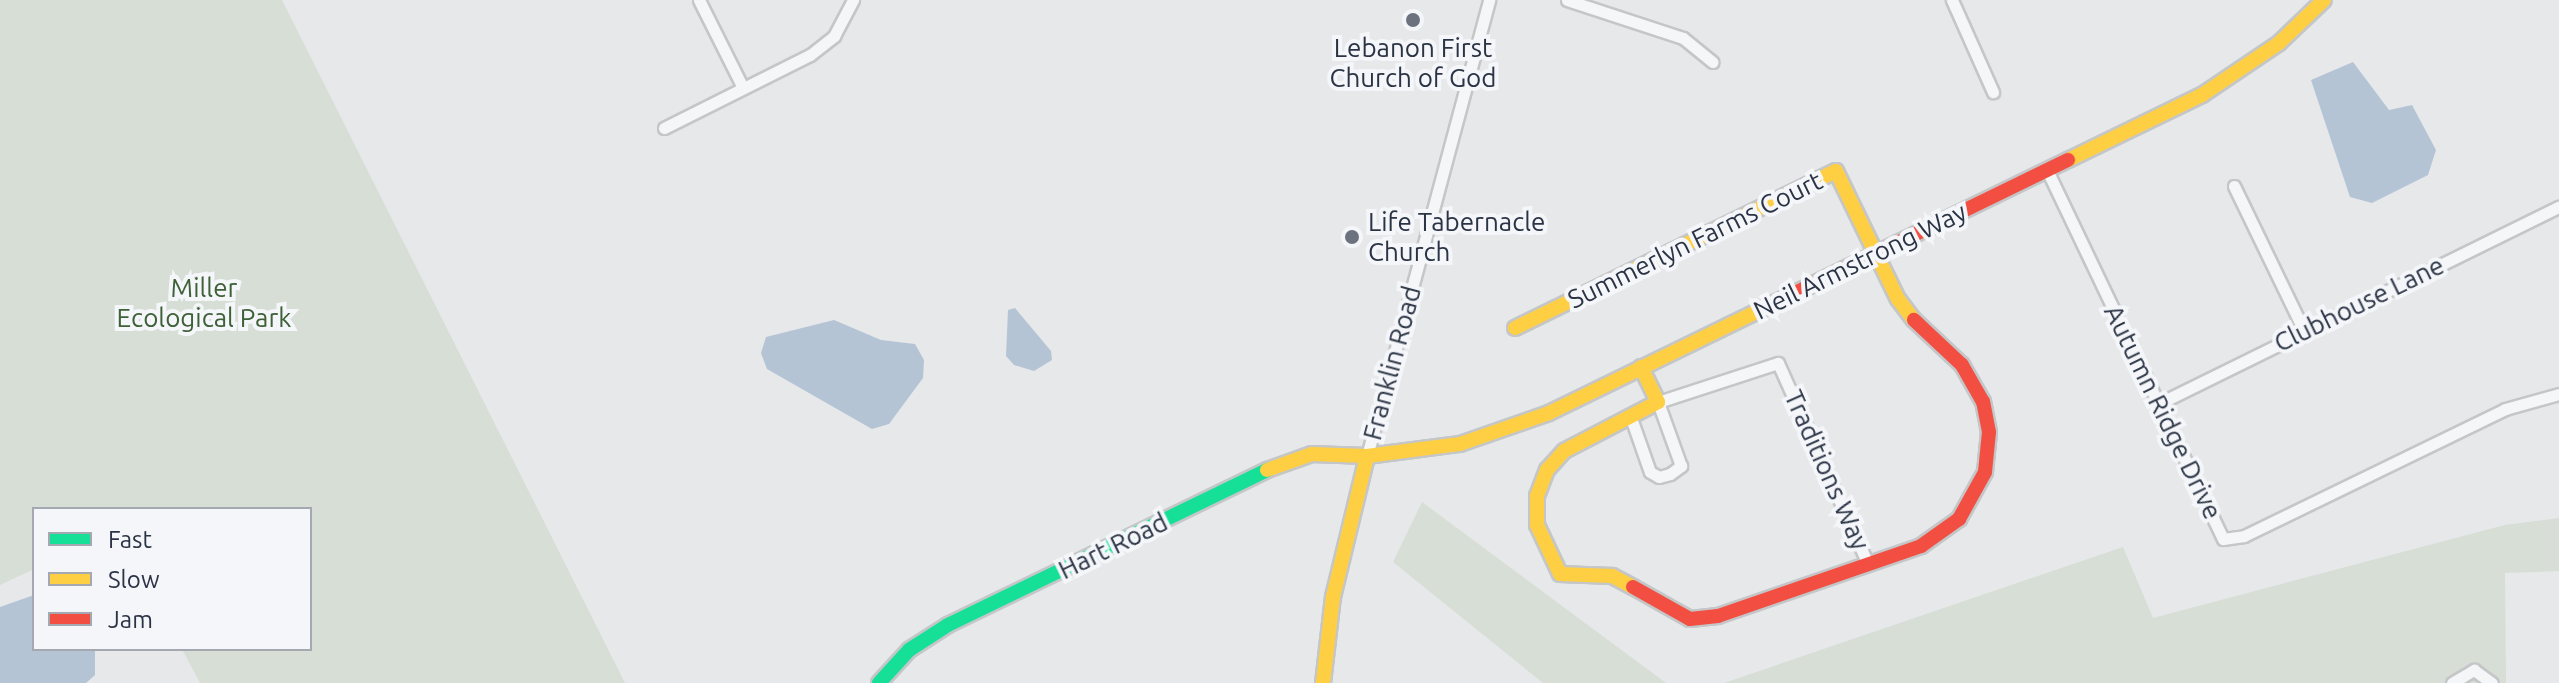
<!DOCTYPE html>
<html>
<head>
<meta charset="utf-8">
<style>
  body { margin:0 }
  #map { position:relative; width:2559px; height:683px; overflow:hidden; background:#e6e8ea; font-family:Ubuntu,sans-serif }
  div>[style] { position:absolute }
  .green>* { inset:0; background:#d6ded6 }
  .water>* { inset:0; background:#b4c4d5 }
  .roads { filter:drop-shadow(2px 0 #c4c6c8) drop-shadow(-2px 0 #c4c6c8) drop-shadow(0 2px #c4c6c8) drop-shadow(0 -2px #c4c6c8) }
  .street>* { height:11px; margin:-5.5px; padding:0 5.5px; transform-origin:5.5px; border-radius:5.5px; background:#f5f6f7 }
  .fast>* { height:14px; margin:-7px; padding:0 7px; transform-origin:7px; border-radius:7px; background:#16e098 }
  .slow>* { height:14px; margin:-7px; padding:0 7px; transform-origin:7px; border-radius:7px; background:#ffcf43 }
  .jam>* { height:14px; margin:-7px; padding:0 7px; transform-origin:7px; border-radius:7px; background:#f24e42 }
  .dots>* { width:22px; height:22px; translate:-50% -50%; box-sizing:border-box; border:4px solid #f4f6f9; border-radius:50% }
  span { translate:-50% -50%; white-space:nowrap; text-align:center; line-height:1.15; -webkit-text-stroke:8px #f4f6f9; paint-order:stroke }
  .poi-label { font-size:26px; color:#2b3445 }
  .left { translate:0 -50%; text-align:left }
  .street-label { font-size:26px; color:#2b3445 }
  .park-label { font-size:26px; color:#3f6138 }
  .legend { position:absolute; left:32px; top:507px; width:280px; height:144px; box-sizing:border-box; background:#f4f6f9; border:2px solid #a4a8b1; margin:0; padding:10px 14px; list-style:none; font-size:24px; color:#2b3445 }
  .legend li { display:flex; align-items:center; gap:16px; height:40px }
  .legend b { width:40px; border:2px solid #a4a8b1 }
</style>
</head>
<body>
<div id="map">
  <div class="green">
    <div style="clip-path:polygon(0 0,282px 0,625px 683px,200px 683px,182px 649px,310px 649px,310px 509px,34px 509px,34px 569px,0 585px)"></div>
    <div style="clip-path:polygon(1422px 502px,1666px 683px,1543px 683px,1393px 562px)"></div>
    <div style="clip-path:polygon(2559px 518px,2559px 571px,2505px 573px,2506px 683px,1724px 683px,2123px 547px,2153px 618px,2505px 525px)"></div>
  </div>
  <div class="water">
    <div style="clip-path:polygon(2353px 62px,2389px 110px,2412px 105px,2436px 150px,2428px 175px,2372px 203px,2350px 197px,2311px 80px)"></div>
    <div style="clip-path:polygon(1015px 308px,1051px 351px,1052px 360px,1034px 371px,1014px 365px,1006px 356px,1008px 310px)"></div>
    <div style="clip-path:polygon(834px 320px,881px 340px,915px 344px,924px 360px,923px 378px,889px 424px,872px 429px,767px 369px,761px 353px,766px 337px)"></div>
    <div style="clip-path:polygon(34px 595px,34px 649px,95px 649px,95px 675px,86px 683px,0 683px,0 607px)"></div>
  </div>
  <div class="roads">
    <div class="street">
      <div style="left:699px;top:0;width:98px;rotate:63.4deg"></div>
      <div style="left:1567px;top:0;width:122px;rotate:18.1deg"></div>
      <div style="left:1683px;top:38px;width:38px;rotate:39deg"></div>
      <div style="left:1952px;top:0;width:101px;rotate:66deg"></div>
      <div style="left:664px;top:128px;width:163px;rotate:-26.6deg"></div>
      <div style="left:810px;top:55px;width:31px;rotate:-38deg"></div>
      <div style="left:834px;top:36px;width:41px;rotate:-62.2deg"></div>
      <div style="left:2047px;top:170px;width:409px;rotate:64.5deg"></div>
      <div style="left:2223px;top:539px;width:21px;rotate:-8deg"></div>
      <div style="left:2244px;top:536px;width:290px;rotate:-25.9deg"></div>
      <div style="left:2505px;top:409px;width:56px;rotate:-15.5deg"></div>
      <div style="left:2234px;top:186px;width:161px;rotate:64.2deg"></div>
      <div style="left:2160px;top:403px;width:445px;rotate:-26.2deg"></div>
      <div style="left:1630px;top:415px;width:60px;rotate:70.7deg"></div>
      <div style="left:1650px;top:472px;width:10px;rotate:29deg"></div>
      <div style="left:1659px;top:477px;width:11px;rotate:-15deg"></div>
      <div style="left:1670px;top:474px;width:14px;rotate:-36deg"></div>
      <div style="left:1681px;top:466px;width:68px;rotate:-109.8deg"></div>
      <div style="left:1658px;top:402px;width:126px;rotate:-18deg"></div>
      <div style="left:1778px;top:363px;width:220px;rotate:65.9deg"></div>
      <div style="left:1367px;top:456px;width:472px;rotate:-75deg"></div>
      <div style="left:2452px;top:683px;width:26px;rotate:-31deg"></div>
      <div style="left:2474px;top:670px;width:22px;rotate:36deg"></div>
    </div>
    <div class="fast">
      <div style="left:879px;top:683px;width:45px;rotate:-47.7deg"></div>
      <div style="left:909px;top:650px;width:46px;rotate:-32.7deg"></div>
      <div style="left:948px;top:625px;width:355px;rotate:-25.9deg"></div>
    </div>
    <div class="slow">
      <div style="left:2068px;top:160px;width:149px;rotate:-25.9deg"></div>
      <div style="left:2202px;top:95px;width:93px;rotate:-34deg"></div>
      <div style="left:2279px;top:43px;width:62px;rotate:-43.7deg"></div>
      <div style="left:1515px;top:328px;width:357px;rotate:-26.1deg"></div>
      <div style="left:1836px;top:171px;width:142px;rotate:64.2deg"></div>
      <div style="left:1898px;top:299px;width:26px;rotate:53deg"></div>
      <div style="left:1267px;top:470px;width:48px;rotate:-19.6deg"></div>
      <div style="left:1312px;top:454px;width:55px;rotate:2.1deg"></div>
      <div style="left:1367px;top:456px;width:94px;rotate:-7.4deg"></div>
      <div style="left:1460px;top:444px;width:94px;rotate:-19.2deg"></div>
      <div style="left:1549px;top:413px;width:271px;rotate:-26deg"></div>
      <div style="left:1633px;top:587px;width:24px;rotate:-152deg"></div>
      <div style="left:1612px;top:576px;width:52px;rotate:-177.8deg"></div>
      <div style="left:1560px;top:574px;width:54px;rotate:-115.1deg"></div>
      <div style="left:1537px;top:525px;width:29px;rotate:-90deg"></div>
      <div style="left:1537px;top:496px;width:28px;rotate:-69deg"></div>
      <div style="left:1547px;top:470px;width:25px;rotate:-48deg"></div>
      <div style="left:1564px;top:451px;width:106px;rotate:-27.5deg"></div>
      <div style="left:1658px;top:402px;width:39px;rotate:-116deg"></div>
      <div style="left:1323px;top:683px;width:87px;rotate:-83.4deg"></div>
      <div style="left:1333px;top:597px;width:145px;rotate:-76.4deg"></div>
    </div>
    <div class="jam">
      <div style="left:1793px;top:294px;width:306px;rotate:-26deg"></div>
      <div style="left:1633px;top:587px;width:65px;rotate:29.3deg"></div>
      <div style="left:1690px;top:619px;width:28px;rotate:-6deg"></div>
      <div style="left:1718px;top:616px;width:215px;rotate:-19deg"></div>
      <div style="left:1921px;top:546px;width:47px;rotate:-35.4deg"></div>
      <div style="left:1959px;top:519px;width:54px;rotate:-61deg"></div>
      <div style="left:1985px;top:472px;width:40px;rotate:-84.3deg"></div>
      <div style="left:1989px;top:432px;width:31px;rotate:-101deg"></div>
      <div style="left:1983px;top:402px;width:43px;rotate:-119.6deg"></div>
      <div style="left:1962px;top:365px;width:66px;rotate:-136.8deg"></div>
    </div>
  </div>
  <div class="dots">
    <div style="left:1413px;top:20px;background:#6c737f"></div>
    <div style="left:1352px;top:237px;background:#6c737f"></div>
  </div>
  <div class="poi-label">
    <span style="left:1413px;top:63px">Lebanon First<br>Church of God</span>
    <span class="left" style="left:1368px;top:237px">Life Tabernacle<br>Church</span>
  </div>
  <div class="street-label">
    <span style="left:1695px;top:240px;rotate:-26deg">Summerlyn Farms Court</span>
    <span style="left:1860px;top:261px;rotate:-26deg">Neil Armstrong Way</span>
    <span style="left:2359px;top:304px;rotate:-26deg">Clubhouse Lane</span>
    <span style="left:1392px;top:363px;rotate:-75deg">Franklin Road</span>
    <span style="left:2163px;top:412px;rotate:64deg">Autumn Ridge Drive</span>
    <span style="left:1827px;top:470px;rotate:66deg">Traditions Way</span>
    <span style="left:1113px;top:546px;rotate:-26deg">Hart Road</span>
  </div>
  <div class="park-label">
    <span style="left:204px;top:303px">Miller<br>Ecological Park</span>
  </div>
  <ul class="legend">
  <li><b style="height:10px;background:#16e098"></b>Fast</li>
  <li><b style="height:10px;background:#ffcf43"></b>Slow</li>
  <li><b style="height:10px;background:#f24e42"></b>Jam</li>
  </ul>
</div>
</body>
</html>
